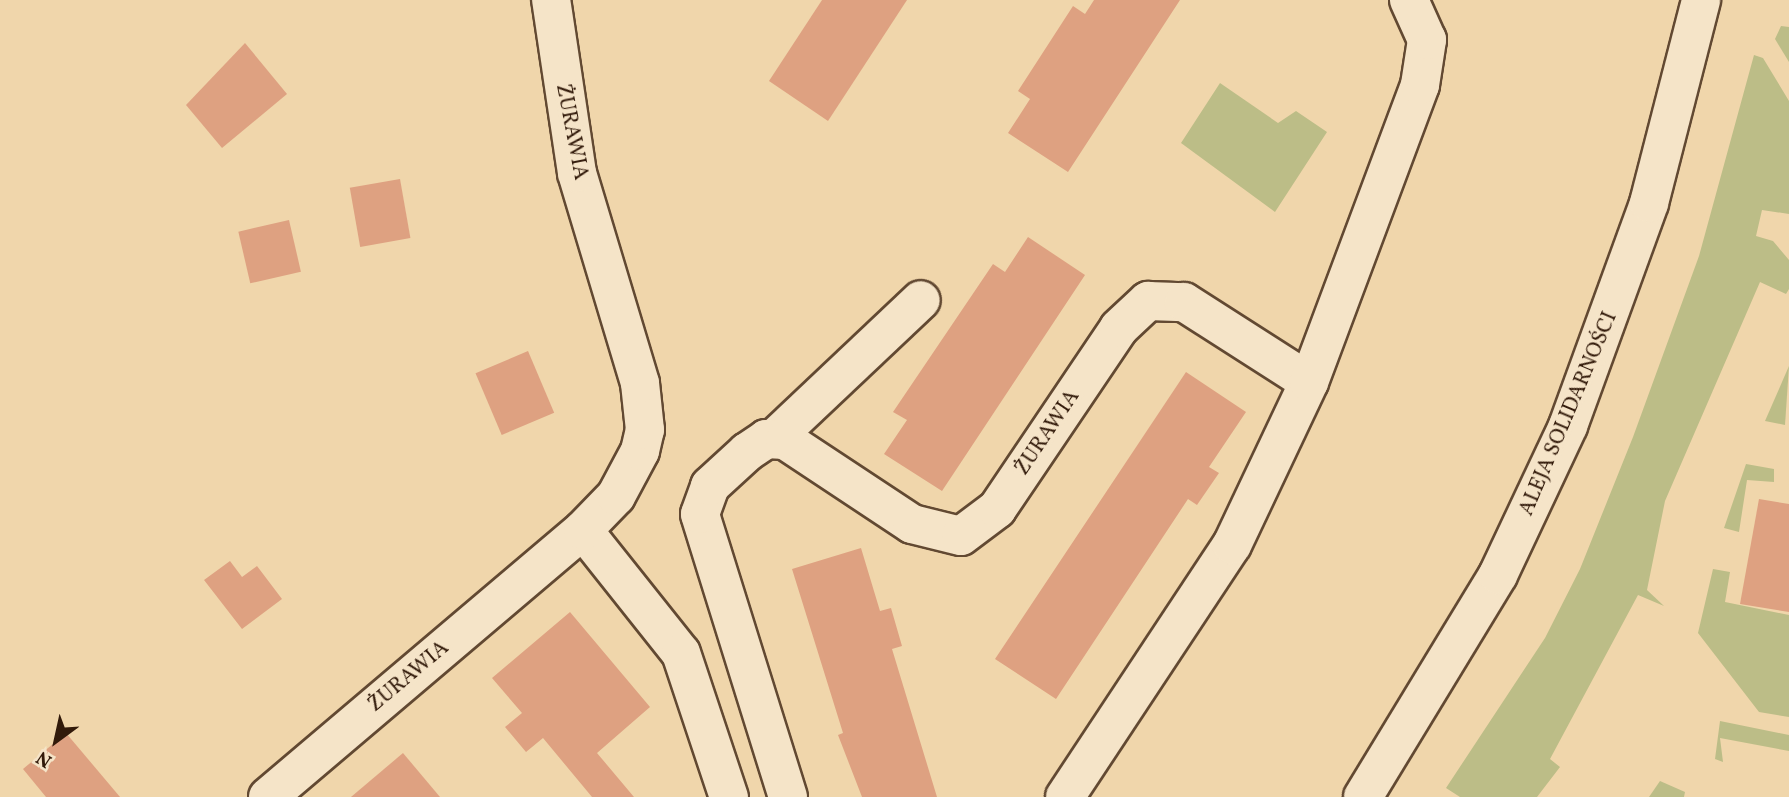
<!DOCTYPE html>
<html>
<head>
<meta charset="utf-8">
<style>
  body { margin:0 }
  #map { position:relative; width:1789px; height:797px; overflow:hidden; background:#f0d6ab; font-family:Vollkorn,serif }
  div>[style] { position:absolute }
  .green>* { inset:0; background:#bcbd87 }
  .building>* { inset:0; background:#dea181; transform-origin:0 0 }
  .roads { filter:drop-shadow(2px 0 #624932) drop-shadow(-2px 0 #624932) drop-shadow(0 2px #624932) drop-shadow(0 -2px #624932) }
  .street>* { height:38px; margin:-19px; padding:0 19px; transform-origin:19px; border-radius:19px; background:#f5e4c8 }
  .secondary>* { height:38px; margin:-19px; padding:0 19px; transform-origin:19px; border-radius:19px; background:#f5e4c8 }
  span { translate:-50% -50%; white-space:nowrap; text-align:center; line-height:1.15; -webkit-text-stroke:7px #f5e4c8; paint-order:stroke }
  .street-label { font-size:21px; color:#321a0a }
  .north { position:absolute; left:21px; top:706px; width:70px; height:70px; -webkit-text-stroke:5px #f5e4c8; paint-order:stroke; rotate:213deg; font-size:19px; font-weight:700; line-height:28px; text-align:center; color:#321a0a }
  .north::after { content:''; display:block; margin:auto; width:24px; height:32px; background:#321a0a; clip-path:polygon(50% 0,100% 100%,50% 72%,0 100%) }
</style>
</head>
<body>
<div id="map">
  <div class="green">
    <div style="clip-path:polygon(1781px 26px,1789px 27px,1789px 62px,1775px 39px)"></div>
    <div style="clip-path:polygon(1754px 55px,1763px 58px,1789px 101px,1789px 214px,1762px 210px,1756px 236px,1773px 241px,1789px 260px,1789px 289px,1786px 294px,1760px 282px,1665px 501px,1647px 590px,1664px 606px,1638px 595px,1550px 759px,1560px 767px,1537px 797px,1460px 797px,1446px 788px,1545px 638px,1580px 569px,1633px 437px,1699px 256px)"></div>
    <div style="clip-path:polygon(1220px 83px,1278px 123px,1296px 111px,1327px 132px,1275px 212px,1181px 143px)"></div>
    <div style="clip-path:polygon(1789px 366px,1785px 425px,1765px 421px)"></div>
    <div style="clip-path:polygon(1746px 464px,1774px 469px,1774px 482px,1747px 480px,1739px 532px,1724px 528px)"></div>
    <div style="clip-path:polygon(1713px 569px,1730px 572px,1725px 602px,1789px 615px,1789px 717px,1759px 712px,1698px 633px)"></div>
    <div style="clip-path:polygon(1720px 721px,1789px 735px,1789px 751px,1720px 738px,1723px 762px,1715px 759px)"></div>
    <div style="clip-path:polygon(1660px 781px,1685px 792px,1684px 797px,1649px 797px)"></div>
  </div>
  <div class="building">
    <div style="clip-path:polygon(822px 0,907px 0,828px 121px,769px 81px)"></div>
    <div style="clip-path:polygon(1094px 0,1180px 0,1068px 172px,1008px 133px,1030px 99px,1018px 91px,1073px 6px,1085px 14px)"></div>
    <div style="clip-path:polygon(245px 43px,287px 94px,222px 148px,186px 105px)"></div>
    <div style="left:400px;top:179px;width:60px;height:51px;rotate:80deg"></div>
    <div style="left:289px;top:220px;width:53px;height:52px;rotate:77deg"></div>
    <div style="clip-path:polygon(1028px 237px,1085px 275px,942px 491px,884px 454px,907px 420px,893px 412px,993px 264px,1005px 272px)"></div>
    <div style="left:528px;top:351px;width:67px;height:57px;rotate:67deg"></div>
    <div style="clip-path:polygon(1186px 372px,1246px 412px,1209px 467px,1219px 473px,1197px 505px,1188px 499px,1056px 699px,995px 659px)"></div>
    <div style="clip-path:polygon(1759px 499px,1789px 504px,1789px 612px,1740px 604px)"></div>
    <div style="clip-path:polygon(861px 548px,880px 611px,891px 608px,902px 646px,892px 649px,937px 797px,862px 797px,838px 735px,843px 733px,792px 569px)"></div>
    <div style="clip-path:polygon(230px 561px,242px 577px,257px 566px,282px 599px,242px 629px,204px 580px)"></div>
    <div style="clip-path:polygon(570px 612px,650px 707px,597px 753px,634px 797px,592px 797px,543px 738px,526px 752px,505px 727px,522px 713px,492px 678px)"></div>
    <div style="clip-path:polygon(66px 733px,120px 797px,46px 797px,23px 769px)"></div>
    <div style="clip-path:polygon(403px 753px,440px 797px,351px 797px)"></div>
  </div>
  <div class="roads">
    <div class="street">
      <div style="left:776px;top:437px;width:199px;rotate:-43.4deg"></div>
      <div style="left:583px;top:530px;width:157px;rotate:51.5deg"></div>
      <div style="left:681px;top:653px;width:152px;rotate:71.6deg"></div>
      <div style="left:268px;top:797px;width:413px;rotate:-40.3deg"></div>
      <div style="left:583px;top:530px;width:47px;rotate:-45.9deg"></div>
      <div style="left:616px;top:496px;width:51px;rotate:-61.9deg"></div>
      <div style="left:640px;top:451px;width:22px;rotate:-77deg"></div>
      <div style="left:645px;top:430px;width:47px;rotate:-96.1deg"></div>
      <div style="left:640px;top:383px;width:219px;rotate:-106.7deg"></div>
      <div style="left:577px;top:173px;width:175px;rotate:-98.5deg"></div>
      <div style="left:788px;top:797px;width:296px;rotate:-107.3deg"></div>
      <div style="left:700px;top:514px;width:30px;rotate:-70deg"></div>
      <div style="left:710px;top:486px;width:50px;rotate:-42.6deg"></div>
      <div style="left:747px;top:452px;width:23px;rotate:-34deg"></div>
      <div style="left:766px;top:439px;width:19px;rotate:3deg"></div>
      <div style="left:785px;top:440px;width:152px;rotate:33.5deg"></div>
      <div style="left:912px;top:524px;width:50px;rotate:13.8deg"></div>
      <div style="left:961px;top:536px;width:45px;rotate:-36.9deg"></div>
      <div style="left:997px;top:509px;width:218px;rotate:-56deg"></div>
      <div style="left:1119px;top:328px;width:40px;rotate:-43deg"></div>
      <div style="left:1148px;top:301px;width:36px;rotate:2deg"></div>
      <div style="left:1184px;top:302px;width:148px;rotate:32.6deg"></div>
      <div style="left:1065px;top:797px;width:302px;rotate:-56.5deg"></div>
      <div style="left:1232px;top:545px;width:180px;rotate:-64.7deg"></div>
      <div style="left:1309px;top:382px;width:317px;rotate:-69.5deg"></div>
      <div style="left:1420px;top:85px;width:46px;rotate:-81.2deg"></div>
      <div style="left:1427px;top:40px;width:44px;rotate:-114.2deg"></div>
    </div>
    <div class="secondary">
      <div style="left:1363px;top:797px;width:260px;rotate:-58.7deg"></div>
      <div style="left:1498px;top:575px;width:165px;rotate:-64.8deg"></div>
      <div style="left:1568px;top:426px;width:237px;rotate:-70deg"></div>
      <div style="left:1649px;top:203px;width:210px;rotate:-75.6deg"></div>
    </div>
  </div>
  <div class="street-label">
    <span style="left:571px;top:132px;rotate:79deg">ŻURAWIA</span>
    <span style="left:1569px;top:414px;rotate:-67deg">ALEJA SOLIDARNOŚCI</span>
    <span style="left:1048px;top:433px;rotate:-56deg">ŻURAWIA</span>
    <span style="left:409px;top:677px;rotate:-40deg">ŻURAWIA</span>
  </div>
  <div class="north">N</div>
</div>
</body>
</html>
